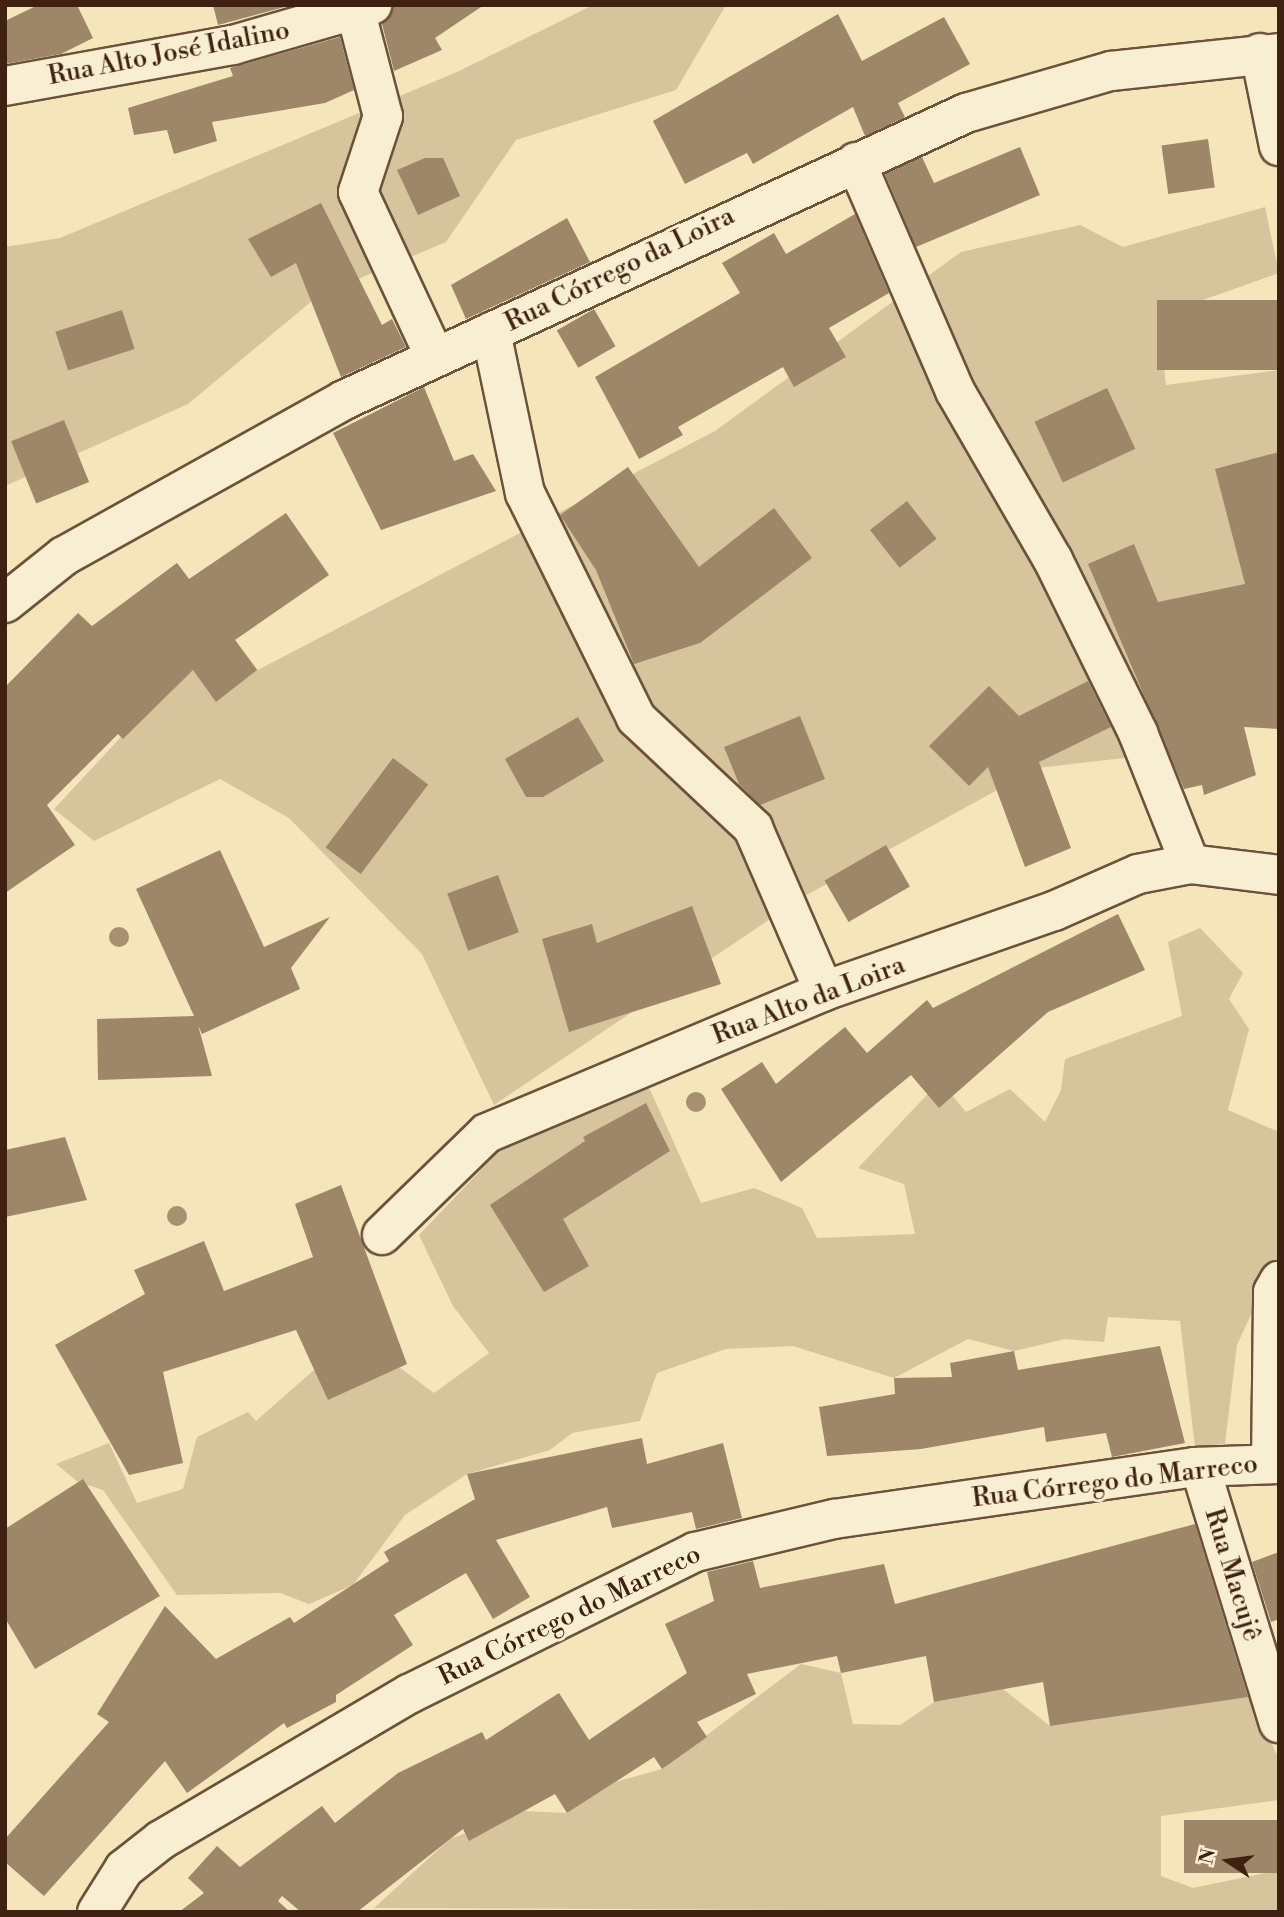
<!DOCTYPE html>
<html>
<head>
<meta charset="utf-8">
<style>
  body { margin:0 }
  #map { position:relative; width:1284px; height:1917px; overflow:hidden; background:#f5e5ba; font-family:"Libre Bodoni",serif }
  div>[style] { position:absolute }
  .green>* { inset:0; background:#d6c49d }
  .building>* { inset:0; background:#9e8769; transform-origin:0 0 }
  .roads { filter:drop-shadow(2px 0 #6c523b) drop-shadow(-2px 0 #6c523b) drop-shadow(0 2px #6c523b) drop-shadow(0 -2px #6c523b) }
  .minor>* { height:38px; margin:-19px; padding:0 19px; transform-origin:19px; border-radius:19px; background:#f8eed2 }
  .trees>* { width:20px; height:20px; margin:-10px; border-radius:50%; background:#a69070 }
  span { translate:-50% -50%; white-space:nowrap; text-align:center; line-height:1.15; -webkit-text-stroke:6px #f8eed2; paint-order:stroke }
  .street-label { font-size:26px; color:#3f2111 }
  .frame { position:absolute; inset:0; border:7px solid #3f2111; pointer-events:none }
  .north { position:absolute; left:1193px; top:1826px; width:70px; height:70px; -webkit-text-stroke:5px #f8eed2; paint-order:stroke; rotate:283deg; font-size:19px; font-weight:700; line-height:28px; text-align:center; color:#3f2111 }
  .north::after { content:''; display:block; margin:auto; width:24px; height:32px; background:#3f2111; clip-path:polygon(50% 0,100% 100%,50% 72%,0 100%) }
</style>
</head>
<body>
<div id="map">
  <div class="green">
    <div style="clip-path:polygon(593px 5px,726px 5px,676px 90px,516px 140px,446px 242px,318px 296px,188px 404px,5px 486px,5px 247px,60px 238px,457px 72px)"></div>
    <div style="clip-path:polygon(1265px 207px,1279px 273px,1158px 316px,1166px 385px,1279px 370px,1279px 702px,1176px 752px,1037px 768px,803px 897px,494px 1105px,422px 954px,289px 818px,220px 779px,94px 841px,54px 809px,188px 665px,136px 594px,177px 563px,258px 670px,715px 431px,961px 252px,1080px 225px,1123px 247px)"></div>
    <div style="clip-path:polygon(1200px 928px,1243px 973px,1229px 999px,1249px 1029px,1228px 1110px,1279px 1132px,1279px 1254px,1237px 1345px,1225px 1444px,1195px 1447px,1180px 1321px,1108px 1317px,1104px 1342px,1065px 1339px,1014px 1351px,968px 1339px,894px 1378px,793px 1346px,726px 1349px,657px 1373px,640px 1421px,572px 1433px,550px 1450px,467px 1474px,405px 1515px,353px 1585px,309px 1604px,280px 1593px,177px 1595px,103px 1490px,78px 1482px,56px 1464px,109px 1443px,137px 1503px,183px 1489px,197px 1437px,248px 1412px,256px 1421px,314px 1370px,399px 1367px,434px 1393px,489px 1353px,453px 1306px,419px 1235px,500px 1150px,647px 1083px,701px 1203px,754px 1188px,802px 1208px,817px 1238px,915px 1234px,904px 1184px,858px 1168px,940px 1081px,966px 1112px,1010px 1089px,1045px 1122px,1061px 1090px,1065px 1059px,1182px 1016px,1168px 942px)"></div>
    <div style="clip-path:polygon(801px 1664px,841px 1673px,853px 1724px,900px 1725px,934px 1702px,1003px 1689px,1050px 1726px,1251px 1696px,1279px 1760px,1279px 1800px,1161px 1816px,1161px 1876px,1193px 1888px,1279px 1870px,1279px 1912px,374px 1908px,450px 1839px,524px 1811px,567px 1813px,615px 1782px,662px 1769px)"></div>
  </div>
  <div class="building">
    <div style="clip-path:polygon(38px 5px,77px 5px,93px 38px,61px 54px,5px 64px,5px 21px)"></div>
    <div style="clip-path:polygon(213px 5px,292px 5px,218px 25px)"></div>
    <div style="clip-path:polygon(393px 5px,484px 5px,435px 38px,442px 50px,394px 71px,382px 24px)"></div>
    <div style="clip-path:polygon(838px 14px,862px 61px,944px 17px,970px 64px,898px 103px,905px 117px,865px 136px,853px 107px,753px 164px,747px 153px,685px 184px,653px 121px)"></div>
    <div style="clip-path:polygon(340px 37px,354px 90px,325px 103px,212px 122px,217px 141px,174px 154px,167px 130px,134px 135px,128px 108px,233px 76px,230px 68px)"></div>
    <div style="left:1208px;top:139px;width:49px;height:47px;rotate:82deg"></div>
    <div style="clip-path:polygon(1020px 147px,1040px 195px,916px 247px,885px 174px,922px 157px,934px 183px)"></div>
    <div style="clip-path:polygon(425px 158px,443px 158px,460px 196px,418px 215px,397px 170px)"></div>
    <div style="clip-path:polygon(321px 203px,382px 325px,392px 319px,406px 347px,341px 377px,296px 263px,271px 277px,248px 239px)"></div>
    <div style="clip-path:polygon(855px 214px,889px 293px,829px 328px,846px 357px,794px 387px,783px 367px,678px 427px,683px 435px,639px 459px,595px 377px,740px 293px,722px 263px,774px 233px,786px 254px)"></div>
    <div style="clip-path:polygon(567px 218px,590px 262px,466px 319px,451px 285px)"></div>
    <div style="left:1279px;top:300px;width:70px;height:122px;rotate:90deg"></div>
    <div style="left:594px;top:309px;width:43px;height:43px;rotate:60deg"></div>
    <div style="left:122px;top:310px;width:41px;height:70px;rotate:72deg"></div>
    <div style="clip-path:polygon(424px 387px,454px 461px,473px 454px,496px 491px,381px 530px,333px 433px)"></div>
    <div style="left:1107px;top:388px;width:67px;height:80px;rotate:65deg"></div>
    <div style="left:64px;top:420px;width:67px;height:57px;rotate:68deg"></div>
    <div style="clip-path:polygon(1279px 452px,1279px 729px,1244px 727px,1256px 775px,1204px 795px,1202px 785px,1184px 789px,1088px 564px,1134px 544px,1158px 602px,1245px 584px,1215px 469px)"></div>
    <div style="clip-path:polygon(628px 467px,699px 567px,774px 508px,812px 558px,700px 643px,634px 664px,596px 570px,560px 515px)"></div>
    <div style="left:907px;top:501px;width:48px;height:47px;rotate:52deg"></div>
    <div style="clip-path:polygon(286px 513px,329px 575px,235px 640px,257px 670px,216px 702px,193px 670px,123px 739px,118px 734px,47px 805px,75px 845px,5px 893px,5px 687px,78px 613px,92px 626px,177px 563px,189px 579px)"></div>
    <div style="clip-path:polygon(1088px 681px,1111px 727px,1039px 762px,1071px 848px,1025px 867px,988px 767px,969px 786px,929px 746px,989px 686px,1019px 716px)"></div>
    <div style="clip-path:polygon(800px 716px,825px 779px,760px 805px,739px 784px,724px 747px)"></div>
    <div style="clip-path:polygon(578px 717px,604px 761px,543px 797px,526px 797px,505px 759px)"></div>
    <div style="left:393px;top:758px;width:44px;height:112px;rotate:37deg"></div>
    <div style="left:886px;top:845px;width:48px;height:71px;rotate:60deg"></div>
    <div style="clip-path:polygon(220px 850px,264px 947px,330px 917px,291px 968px,300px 989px,202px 1034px,198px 1025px,212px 1076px,98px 1080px,97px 1019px,194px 1016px,136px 889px)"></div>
    <div style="left:498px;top:875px;width:61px;height:54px;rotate:70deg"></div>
    <div style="clip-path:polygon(692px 906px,721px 984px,569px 1032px,542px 939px,592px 924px,597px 943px)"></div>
    <div style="clip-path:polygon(1118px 914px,1145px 970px,1048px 1012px,939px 1108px,911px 1075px,781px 1182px,721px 1089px,762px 1062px,776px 1084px,845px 1027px,867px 1053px,927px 1000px,933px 1008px)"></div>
    <div style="clip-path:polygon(646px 1103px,670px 1151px,563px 1219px,589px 1266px,544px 1292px,490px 1205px,585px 1141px,583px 1137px)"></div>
    <div style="clip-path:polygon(65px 1137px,87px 1200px,5px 1217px,5px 1150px)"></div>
    <div style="clip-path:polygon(341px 1185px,407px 1364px,328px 1400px,296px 1330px,163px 1372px,183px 1463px,129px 1475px,55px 1345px,145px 1294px,134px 1270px,204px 1241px,224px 1291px,313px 1257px,295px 1204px)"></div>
    <div style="clip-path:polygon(1160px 1346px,1185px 1443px,1112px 1457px,1106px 1433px,1046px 1442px,1044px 1427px,921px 1449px,827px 1456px,819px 1407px,895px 1394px,894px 1378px,952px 1377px,950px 1363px,1014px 1351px,1018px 1370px)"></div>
    <div style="clip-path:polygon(642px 1438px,647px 1464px,723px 1443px,742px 1518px,696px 1529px,692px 1512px,612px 1528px,607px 1507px,496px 1540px,530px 1597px,493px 1619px,466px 1573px,394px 1615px,413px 1645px,336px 1695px,336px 1702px,287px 1728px,284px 1723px,187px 1793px,165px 1761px,44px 1896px,5px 1862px,5px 1839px,109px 1722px,97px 1714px,165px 1606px,216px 1659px,290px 1617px,294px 1623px,389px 1561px,384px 1552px,475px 1499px,467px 1474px)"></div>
    <div style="clip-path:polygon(83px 1479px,160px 1596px,35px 1669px,5px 1618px,5px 1529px)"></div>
    <div style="clip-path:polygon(1195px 1524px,1248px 1697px,1050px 1726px,1043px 1682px,934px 1702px,926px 1656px,841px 1673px,837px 1656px,747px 1674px,756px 1694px,697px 1722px,707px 1737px,662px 1769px,654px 1757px,567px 1813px,555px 1794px,469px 1841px,463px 1829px,357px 1912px,301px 1912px,282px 1896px,278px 1901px,290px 1912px,179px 1912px,204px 1893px,188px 1878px,217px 1846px,240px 1867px,322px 1806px,335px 1823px,398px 1773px,482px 1732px,486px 1740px,559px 1693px,589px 1740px,687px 1673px,665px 1624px,714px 1601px,707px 1572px,753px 1561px,760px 1588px,884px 1564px,895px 1604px)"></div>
    <div style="clip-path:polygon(1279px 1552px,1279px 1619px,1271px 1622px,1252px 1562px)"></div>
    <div style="left:1279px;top:1820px;width:53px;height:95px;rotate:90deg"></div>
  </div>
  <div class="roads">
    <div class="minor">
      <div style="left:354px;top:5px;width:115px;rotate:75.4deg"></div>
      <div style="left:383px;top:116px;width:80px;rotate:108.2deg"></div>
      <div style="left:358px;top:192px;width:182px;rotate:65deg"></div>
      <div style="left:1260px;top:53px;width:95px;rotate:78.5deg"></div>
      <div style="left:5px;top:86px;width:232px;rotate:-10.2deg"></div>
      <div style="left:233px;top:45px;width:145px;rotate:-16.1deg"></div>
      <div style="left:856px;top:162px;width:249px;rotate:66.6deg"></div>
      <div style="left:955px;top:391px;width:195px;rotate:59.9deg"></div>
      <div style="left:1053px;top:560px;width:193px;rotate:63.8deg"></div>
      <div style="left:1138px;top:733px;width:141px;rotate:68.3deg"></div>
      <div style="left:491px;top:332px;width:165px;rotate:78.1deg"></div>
      <div style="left:525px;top:493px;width:251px;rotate:63.7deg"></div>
      <div style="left:636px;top:718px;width:161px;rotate:43.2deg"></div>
      <div style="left:753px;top:828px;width:178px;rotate:66.5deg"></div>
      <div style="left:5px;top:603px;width:75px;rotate:-38.5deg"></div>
      <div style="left:64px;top:556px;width:321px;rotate:-29.1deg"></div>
      <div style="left:344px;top:400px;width:685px;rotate:-24.77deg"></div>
      <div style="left:966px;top:113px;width:151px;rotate:-16.2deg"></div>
      <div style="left:1111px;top:71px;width:169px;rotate:-6.1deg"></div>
      <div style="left:382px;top:1235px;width:146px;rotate:-44.2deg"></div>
      <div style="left:487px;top:1133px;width:366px;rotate:-22.8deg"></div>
      <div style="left:824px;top:991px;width:244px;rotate:-19.2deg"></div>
      <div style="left:1054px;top:911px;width:92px;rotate:-23.8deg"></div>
      <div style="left:1138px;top:874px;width:53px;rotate:-10.9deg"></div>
      <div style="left:1190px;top:864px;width:90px;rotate:7deg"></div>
      <div style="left:1271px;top:1464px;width:172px;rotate:-89.3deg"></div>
      <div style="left:1273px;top:1292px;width:13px;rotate:-61deg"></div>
      <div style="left:1200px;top:1467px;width:268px;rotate:72.9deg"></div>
      <div style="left:97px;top:1912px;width:51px;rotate:-57.9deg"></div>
      <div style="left:124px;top:1869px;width:47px;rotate:-38.1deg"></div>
      <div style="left:161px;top:1840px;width:288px;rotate:-30.5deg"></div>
      <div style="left:409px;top:1694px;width:319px;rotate:-26.4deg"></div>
      <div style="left:695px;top:1552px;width:143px;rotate:-13.4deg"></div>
      <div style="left:834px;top:1519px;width:364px;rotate:-8.2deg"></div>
      <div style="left:1194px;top:1467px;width:85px;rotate:-2deg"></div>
    </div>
  </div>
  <div class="trees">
    <div style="left:119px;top:937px"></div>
    <div style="left:696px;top:1102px"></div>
    <div style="left:177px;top:1216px"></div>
  </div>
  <div class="street-label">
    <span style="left:169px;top:54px;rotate:-11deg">Rua Alto José Idalino</span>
    <span style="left:620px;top:270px;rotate:-26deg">Rua Córrego da Loira</span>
    <span style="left:809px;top:1001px;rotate:-21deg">Rua Alto da Loira</span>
    <span style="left:1115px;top:1482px;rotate:-7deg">Rua Córrego do Marreco</span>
    <span style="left:1232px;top:1575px;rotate:73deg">Rua Macujê</span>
    <span style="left:570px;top:1616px;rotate:-26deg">Rua Córrego do Marreco</span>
  </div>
  <div class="frame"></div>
  <div class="north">N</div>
</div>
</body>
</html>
